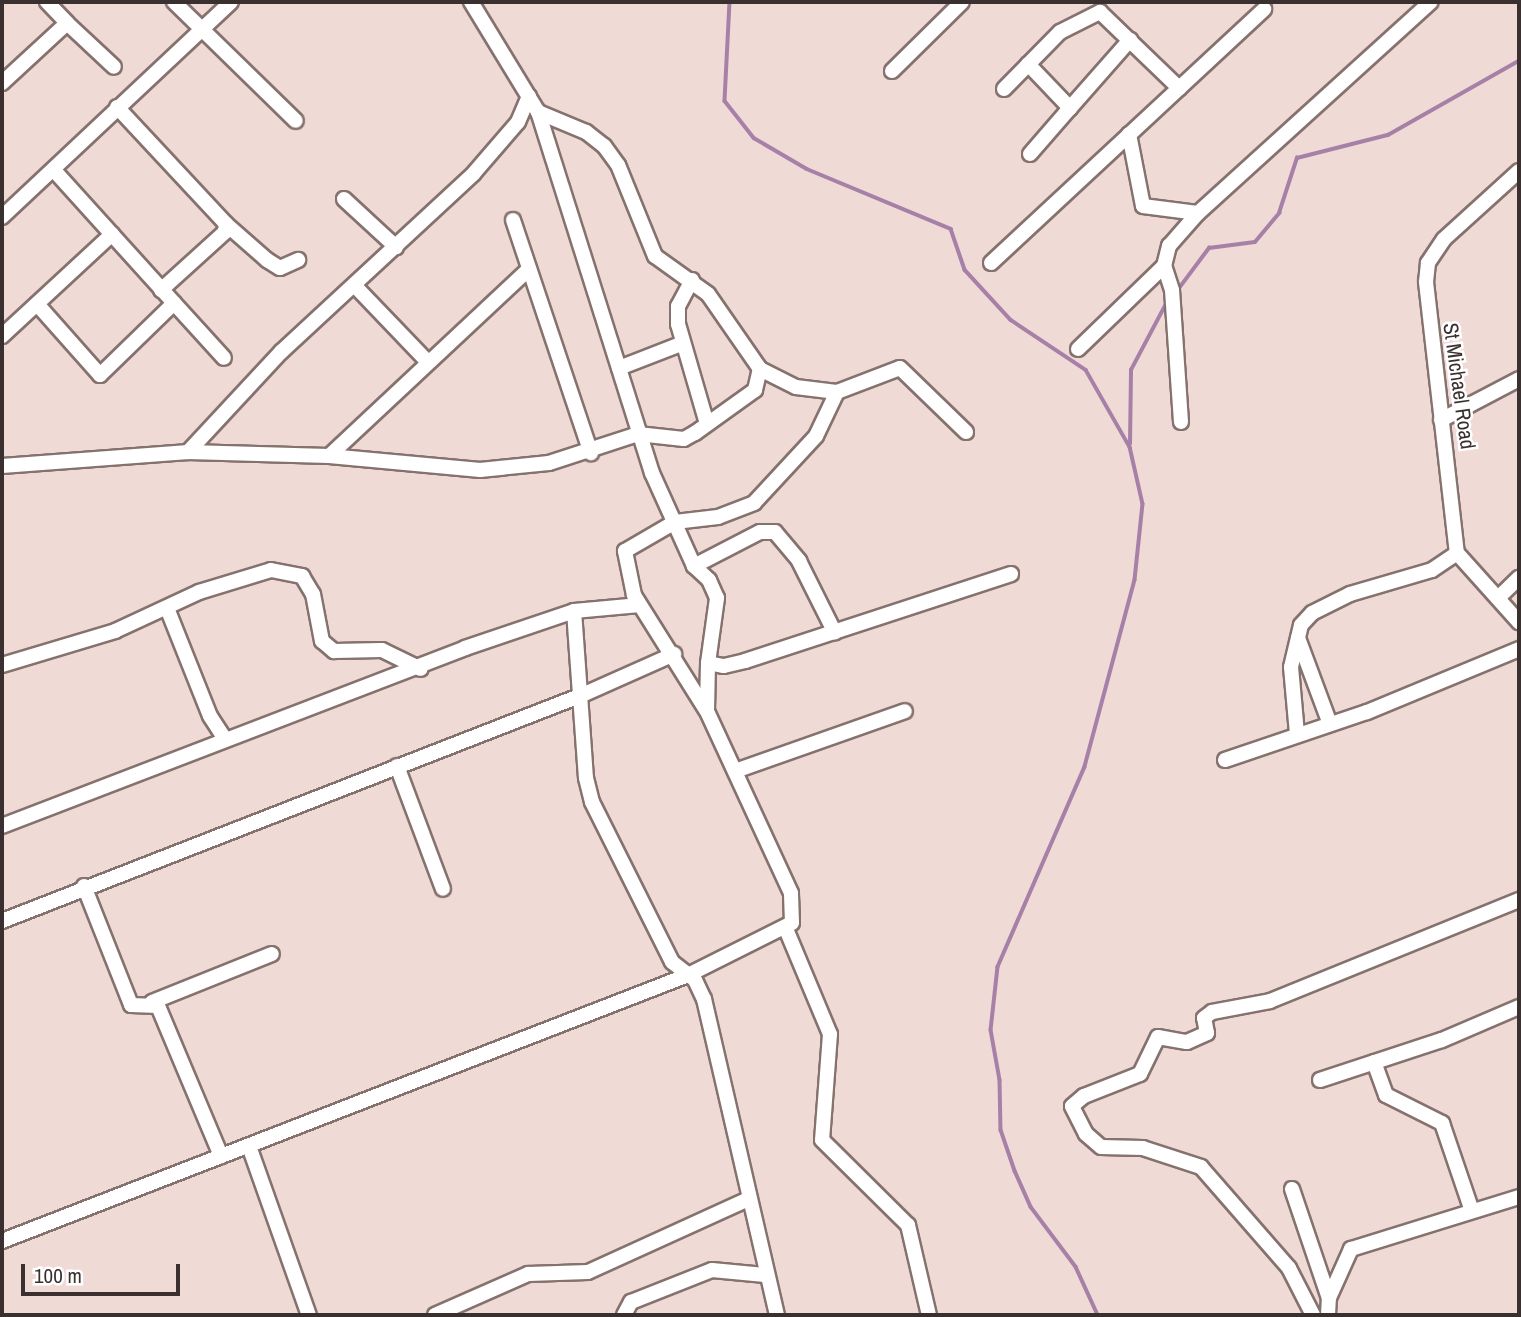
<!DOCTYPE html>
<html>
<head>
<meta charset="utf-8">
<style>
  body { margin:0 }
  #map { position:relative; width:1521px; height:1317px; overflow:hidden; background:#f0dad6; font-family:"Archivo Narrow",sans-serif }
  div>[style] { position:absolute }
  .stream>* { height:3.5px; margin:-1.75px; padding:0 1.75px; transform-origin:1.75px; border-radius:1.75px; background:#a680a7 }
  .roads { filter:drop-shadow(2px 0 #85726e) drop-shadow(-2px 0 #85726e) drop-shadow(0 2px #85726e) drop-shadow(0 -2px #85726e) }
  .minor>* { height:14px; margin:-7px; padding:0 7px; transform-origin:7px; border-radius:7px; background:#fff }
  span { translate:-50% -50%; white-space:nowrap; text-align:center; line-height:1.15; -webkit-text-stroke:5px #fff; paint-order:stroke }
  .street-label { font-size:21px; color:#39302f }
  .frame { position:absolute; inset:0; border:4px solid #39302f; pointer-events:none }
  .scale { position:absolute; left:21px; top:1264px; width:159px; height:32px; box-sizing:border-box; border:4px solid #39302f; border-top:0; padding-left:9px; font-size:21px; line-height:24px; white-space:nowrap; color:#39302f; -webkit-text-stroke:5px #fff; paint-order:stroke }
</style>
</head>
<body>
<div id="map">
  <div class="stream">
    <div style="left:730px;top:2px;width:99px;rotate:92.9deg"></div>
    <div style="left:725px;top:101px;width:47px;rotate:51.9deg"></div>
    <div style="left:754px;top:138px;width:61px;rotate:30.3deg"></div>
    <div style="left:807px;top:169px;width:156px;rotate:22.6deg"></div>
    <div style="left:951px;top:229px;width:43px;rotate:71.1deg"></div>
    <div style="left:965px;top:270px;width:68px;rotate:47.4deg"></div>
    <div style="left:1011px;top:320px;width:90px;rotate:33.7deg"></div>
    <div style="left:1086px;top:370px;width:89px;rotate:60.3deg"></div>
    <div style="left:1130px;top:447px;width:58px;rotate:77.2deg"></div>
    <div style="left:1143px;top:504px;width:76px;rotate:96deg"></div>
    <div style="left:1135px;top:580px;width:194px;rotate:105deg"></div>
    <div style="left:1085px;top:767px;width:218px;rotate:113.5deg"></div>
    <div style="left:998px;top:967px;width:63px;rotate:96.3deg"></div>
    <div style="left:991px;top:1030px;width:51px;rotate:79.8deg"></div>
    <div style="left:1000px;top:1080px;width:50px;rotate:88.9deg"></div>
    <div style="left:1001px;top:1130px;width:43px;rotate:71.1deg"></div>
    <div style="left:1015px;top:1171px;width:39px;rotate:66deg"></div>
    <div style="left:1031px;top:1207px;width:75px;rotate:53.1deg"></div>
    <div style="left:1076px;top:1267px;width:53px;rotate:65.4deg"></div>
    <div style="left:1177px;top:291px;width:54px;rotate:-53.3deg"></div>
    <div style="left:1209px;top:248px;width:46px;rotate:-7.4deg"></div>
    <div style="left:1255px;top:242px;width:38px;rotate:-50deg"></div>
    <div style="left:1279px;top:213px;width:58px;rotate:-71.9deg"></div>
    <div style="left:1297px;top:158px;width:94px;rotate:-14.2deg"></div>
    <div style="left:1388px;top:135px;width:150px;rotate:-29.5deg"></div>
    <div style="left:1130px;top:444px;width:74px;rotate:-89.2deg"></div>
    <div style="left:1131px;top:370px;width:75px;rotate:-62.1deg"></div>
  </div>
  <div class="roads">
    <div class="minor">
      <div style="left:47px;top:2px;width:29px;rotate:46deg"></div>
      <div style="left:174px;top:2px;width:170px;rotate:44.3deg"></div>
      <div style="left:1028px;top:64px;width:61px;rotate:46.3deg"></div>
      <div style="left:1070px;top:108px;width:91px;rotate:-48.6deg"></div>
      <div style="left:892px;top:71px;width:98px;rotate:-44.6deg"></div>
      <div style="left:2px;top:83px;width:88px;rotate:-42.7deg"></div>
      <div style="left:67px;top:23px;width:64px;rotate:43.1deg"></div>
      <div style="left:1004px;top:89px;width:80px;rotate:-45.5deg"></div>
      <div style="left:1060px;top:32px;width:45px;rotate:-26.6deg"></div>
      <div style="left:1100px;top:12px;width:110px;rotate:43.9deg"></div>
      <div style="left:117px;top:107px;width:160px;rotate:47deg"></div>
      <div style="left:226px;top:224px;width:55px;rotate:41.3deg"></div>
      <div style="left:267px;top:260px;width:15px;rotate:32deg"></div>
      <div style="left:280px;top:268px;width:20px;rotate:-24deg"></div>
      <div style="left:1129px;top:134px;width:73px;rotate:79deg"></div>
      <div style="left:1143px;top:206px;width:55px;rotate:7.3deg"></div>
      <div style="left:1030px;top:154px;width:61px;rotate:-49deg"></div>
      <div style="left:1519px;top:171px;width:101px;rotate:137.8deg"></div>
      <div style="left:1444px;top:239px;width:29px;rotate:124deg"></div>
      <div style="left:1428px;top:263px;width:19px;rotate:96deg"></div>
      <div style="left:1426px;top:282px;width:273px;rotate:83.5deg"></div>
      <div style="left:1457px;top:553px;width:93px;rotate:48.1deg"></div>
      <div style="left:344px;top:199px;width:71px;rotate:42.7deg"></div>
      <div style="left:2px;top:217px;width:314px;rotate:-43.2deg"></div>
      <div style="left:513px;top:220px;width:246px;rotate:71.5deg"></div>
      <div style="left:991px;top:263px;width:373px;rotate:-42.9deg"></div>
      <div style="left:692px;top:280px;width:30px;rotate:118deg"></div>
      <div style="left:678px;top:306px;width:18px;rotate:90deg"></div>
      <div style="left:678px;top:324px;width:104px;rotate:73.8deg"></div>
      <div style="left:355px;top:286px;width:104px;rotate:46.2deg"></div>
      <div style="left:161px;top:290px;width:86px;rotate:-42.2deg"></div>
      <div style="left:225px;top:232px;width:8px;rotate:-83deg"></div>
      <div style="left:174px;top:303px;width:74px;rotate:47.7deg"></div>
      <div style="left:37px;top:304px;width:95px;rotate:48.4deg"></div>
      <div style="left:100px;top:375px;width:103px;rotate:-44.2deg"></div>
      <div style="left:174px;top:303px;width:179px;rotate:-132.1deg"></div>
      <div style="left:2px;top:336px;width:150px;rotate:-42.8deg"></div>
      <div style="left:1078px;top:349px;width:120px;rotate:-44deg"></div>
      <div style="left:619px;top:368px;width:66px;rotate:-21.2deg"></div>
      <div style="left:760px;top:369px;width:40px;rotate:26.6deg"></div>
      <div style="left:796px;top:387px;width:41px;rotate:7deg"></div>
      <div style="left:837px;top:392px;width:67px;rotate:-20.9deg"></div>
      <div style="left:900px;top:368px;width:92px;rotate:44.1deg"></div>
      <div style="left:1441px;top:420px;width:88px;rotate:-27.7deg"></div>
      <div style="left:1181px;top:422px;width:132px;rotate:-93.9deg"></div>
      <div style="left:1172px;top:290px;width:25px;rotate:-108deg"></div>
      <div style="left:1164px;top:266px;width:21px;rotate:-76deg"></div>
      <div style="left:1169px;top:246px;width:44px;rotate:-48.7deg"></div>
      <div style="left:1198px;top:213px;width:314px;rotate:-42.2deg"></div>
      <div style="left:188px;top:452px;width:137px;rotate:-47.1deg"></div>
      <div style="left:281px;top:352px;width:263px;rotate:-42.8deg"></div>
      <div style="left:474px;top:173px;width:67px;rotate:-49.2deg"></div>
      <div style="left:518px;top:122px;width:28px;rotate:-67deg"></div>
      <div style="left:329px;top:456px;width:274px;rotate:-43.1deg"></div>
      <div style="left:2px;top:466px;width:187px;rotate:-4.3deg"></div>
      <div style="left:188px;top:452px;width:141px;rotate:1.6deg"></div>
      <div style="left:329px;top:456px;width:152px;rotate:5.3deg"></div>
      <div style="left:480px;top:470px;width:69px;rotate:-5.8deg"></div>
      <div style="left:549px;top:463px;width:94px;rotate:-18deg"></div>
      <div style="left:638px;top:434px;width:46px;rotate:6.2deg"></div>
      <div style="left:684px;top:439px;width:13px;rotate:-29deg"></div>
      <div style="left:695px;top:433px;width:74px;rotate:-35.6deg"></div>
      <div style="left:755px;top:390px;width:22px;rotate:-77deg"></div>
      <div style="left:760px;top:369px;width:91px;rotate:-124.7deg"></div>
      <div style="left:708px;top:294px;width:65px;rotate:-144.4deg"></div>
      <div style="left:655px;top:256px;width:98px;rotate:-112.1deg"></div>
      <div style="left:618px;top:165px;width:24px;rotate:-126deg"></div>
      <div style="left:604px;top:146px;width:23px;rotate:-142deg"></div>
      <div style="left:586px;top:132px;width:52px;rotate:-157.4deg"></div>
      <div style="left:694px;top:566px;width:74px;rotate:-27.3deg"></div>
      <div style="left:760px;top:532px;width:15px"></div>
      <div style="left:775px;top:532px;width:38px;rotate:50deg"></div>
      <div style="left:799px;top:561px;width:80px;rotate:63.4deg"></div>
      <div style="left:1498px;top:598px;width:29px;rotate:-44deg"></div>
      <div style="left:167px;top:608px;width:116px;rotate:68.3deg"></div>
      <div style="left:210px;top:716px;width:27px;rotate:57deg"></div>
      <div style="left:574px;top:611px;width:167px;rotate:85.9deg"></div>
      <div style="left:586px;top:778px;width:25px;rotate:76deg"></div>
      <div style="left:592px;top:802px;width:179px;rotate:63.4deg"></div>
      <div style="left:672px;top:962px;width:29px;rotate:38deg"></div>
      <div style="left:695px;top:980px;width:21px;rotate:65deg"></div>
      <div style="left:704px;top:999px;width:324px;rotate:77deg"></div>
      <div style="left:1298px;top:638px;width:92px;rotate:69.6deg"></div>
      <div style="left:708px;top:663px;width:16px;rotate:11deg"></div>
      <div style="left:724px;top:666px;width:22px;rotate:-13deg"></div>
      <div style="left:745px;top:661px;width:280px;rotate:-18.1deg"></div>
      <div style="left:2px;top:665px;width:118px;rotate:-16.7deg"></div>
      <div style="left:115px;top:631px;width:93px;rotate:-24.9deg"></div>
      <div style="left:199px;top:592px;width:75px;rotate:-17deg"></div>
      <div style="left:271px;top:570px;width:32px;rotate:11deg"></div>
      <div style="left:302px;top:576px;width:21px;rotate:59deg"></div>
      <div style="left:313px;top:594px;width:48px;rotate:79.2deg"></div>
      <div style="left:322px;top:641px;width:16px;rotate:40deg"></div>
      <div style="left:334px;top:651px;width:48px;rotate:-1.2deg"></div>
      <div style="left:382px;top:650px;width:43px;rotate:26deg"></div>
      <div style="left:706px;top:710px;width:136px;rotate:-122.1deg"></div>
      <div style="left:634px;top:595px;width:45px;rotate:-101.6deg"></div>
      <div style="left:625px;top:551px;width:58px;rotate:-30.1deg"></div>
      <div style="left:675px;top:522px;width:43px;rotate:-6.6deg"></div>
      <div style="left:718px;top:517px;width:39px;rotate:-21deg"></div>
      <div style="left:754px;top:503px;width:91px;rotate:-47.2deg"></div>
      <div style="left:816px;top:436px;width:49px;rotate:-64.5deg"></div>
      <div style="left:1297px;top:734px;width:67px;rotate:-95.1deg"></div>
      <div style="left:1291px;top:667px;width:43px;rotate:-76.6deg"></div>
      <div style="left:1301px;top:625px;width:16px;rotate:-47deg"></div>
      <div style="left:1312px;top:613px;width:42px;rotate:-26.6deg"></div>
      <div style="left:1350px;top:594px;width:85px;rotate:-16.3deg"></div>
      <div style="left:1432px;top:570px;width:30px;rotate:-34deg"></div>
      <div style="left:1225px;top:760px;width:150px;rotate:-18.7deg"></div>
      <div style="left:1367px;top:712px;width:165px;rotate:-22.5deg"></div>
      <div style="left:397px;top:766px;width:131px;rotate:69.5deg"></div>
      <div style="left:735px;top:771px;width:180px;rotate:-19.4deg"></div>
      <div style="left:2px;top:826px;width:496px;rotate:-21deg"></div>
      <div style="left:465px;top:648px;width:115px;rotate:-18.7deg"></div>
      <div style="left:574px;top:611px;width:66px;rotate:-5.2deg"></div>
      <div style="left:84px;top:886px;width:128px;rotate:68.4deg"></div>
      <div style="left:131px;top:1005px;width:27px;rotate:2deg"></div>
      <div style="left:158px;top:1006px;width:163px;rotate:67.2deg"></div>
      <div style="left:2px;top:921px;width:622px;rotate:-21.29deg"></div>
      <div style="left:582px;top:695px;width:101px;rotate:-24deg"></div>
      <div style="left:786px;top:929px;width:114px;rotate:67.3deg"></div>
      <div style="left:830px;top:1034px;width:106px;rotate:94.3deg"></div>
      <div style="left:822px;top:1140px;width:121px;rotate:44.7deg"></div>
      <div style="left:908px;top:1225px;width:92px;rotate:76.9deg"></div>
      <div style="left:152px;top:1002px;width:129px;rotate:-21.8deg"></div>
      <div style="left:1374px;top:1062px;width:35px;rotate:70deg"></div>
      <div style="left:1386px;top:1095px;width:63px;rotate:26.6deg"></div>
      <div style="left:1442px;top:1123px;width:93px;rotate:71.2deg"></div>
      <div style="left:1320px;top:1080px;width:128px;rotate:-18.2deg"></div>
      <div style="left:1442px;top:1040px;width:84px;rotate:-23.2deg"></div>
      <div style="left:249px;top:1146px;width:179px;rotate:70.5deg"></div>
      <div style="left:1292px;top:1189px;width:115px;rotate:71.3deg"></div>
      <div style="left:2px;top:1241px;width:736px;rotate:-21.19deg"></div>
      <div style="left:688px;top:975px;width:116px;rotate:-26.6deg"></div>
      <div style="left:792px;top:923px;width:30px;rotate:-92deg"></div>
      <div style="left:791px;top:893px;width:200px;rotate:-114.8deg"></div>
      <div style="left:707px;top:711px;width:48px;rotate:-88.8deg"></div>
      <div style="left:708px;top:663px;width:66px;rotate:-82.1deg"></div>
      <div style="left:717px;top:598px;width:20px;rotate:-114deg"></div>
      <div style="left:709px;top:580px;width:21px;rotate:-137deg"></div>
      <div style="left:694px;top:566px;width:102px;rotate:-114.3deg"></div>
      <div style="left:652px;top:473px;width:379px;rotate:-107.5deg"></div>
      <div style="left:538px;top:112px;width:129px;rotate:-121.3deg"></div>
      <div style="left:435px;top:1315px;width:102px;rotate:-23.8deg"></div>
      <div style="left:528px;top:1274px;width:60px;rotate:-1.9deg"></div>
      <div style="left:588px;top:1272px;width:176px;rotate:-24.5deg"></div>
      <div style="left:624px;top:1315px;width:15px;rotate:-62deg"></div>
      <div style="left:631px;top:1302px;width:87px;rotate:-21.6deg"></div>
      <div style="left:712px;top:1270px;width:53px;rotate:5.4deg"></div>
      <div style="left:1313px;top:1315px;width:53px;rotate:-117.1deg"></div>
      <div style="left:1289px;top:1268px;width:134px;rotate:-131.1deg"></div>
      <div style="left:1201px;top:1167px;width:61px;rotate:-161.9deg"></div>
      <div style="left:1143px;top:1148px;width:42px;rotate:-178.6deg"></div>
      <div style="left:1101px;top:1147px;width:20px;rotate:-139deg"></div>
      <div style="left:1086px;top:1134px;width:31px;rotate:-117deg"></div>
      <div style="left:1072px;top:1106px;width:16px;rotate:-40deg"></div>
      <div style="left:1084px;top:1096px;width:60px;rotate:-21.4deg"></div>
      <div style="left:1140px;top:1074px;width:41px;rotate:-64.1deg"></div>
      <div style="left:1158px;top:1037px;width:29px;rotate:10deg"></div>
      <div style="left:1187px;top:1042px;width:22px;rotate:-24deg"></div>
      <div style="left:1207px;top:1033px;width:15px;rotate:-101deg"></div>
      <div style="left:1204px;top:1018px;width:10px;rotate:-37deg"></div>
      <div style="left:1212px;top:1012px;width:59px;rotate:-10.7deg"></div>
      <div style="left:1270px;top:1001px;width:269px;rotate:-22.1deg"></div>
      <div style="left:1328px;top:1315px;width:17px;rotate:-87deg"></div>
      <div style="left:1329px;top:1298px;width:54px;rotate:-65.8deg"></div>
      <div style="left:1351px;top:1249px;width:176px;rotate:-17.2deg"></div>
    </div>
  </div>
  <div class="street-label">
    <span style="left:1459px;top:386px;rotate:82deg">St Michael Road</span>
  </div>
  <div class="frame"></div>
  <div class="scale">100 m</div>
</div>
</body>
</html>
